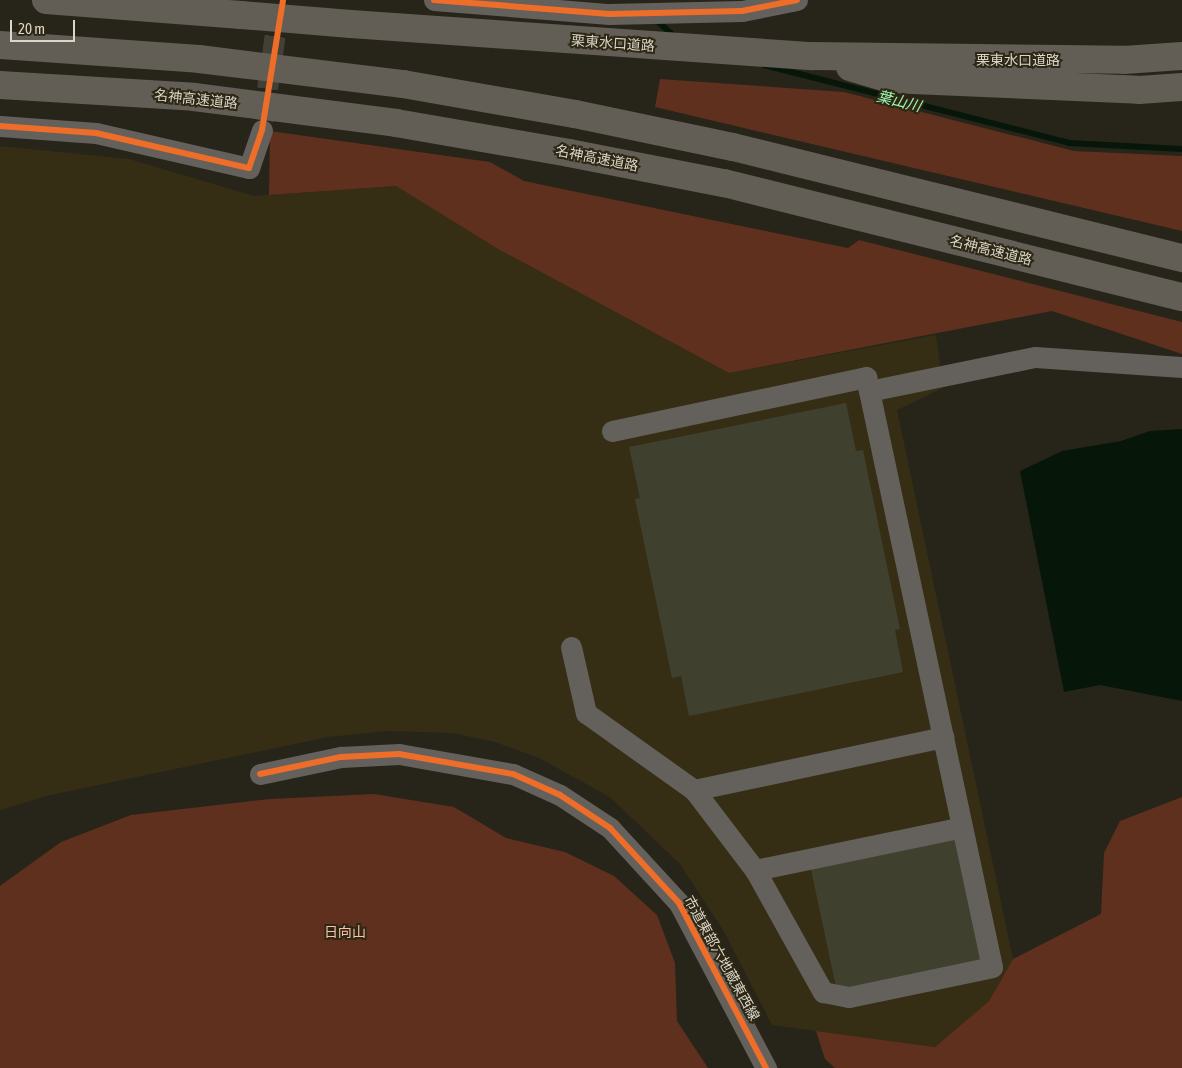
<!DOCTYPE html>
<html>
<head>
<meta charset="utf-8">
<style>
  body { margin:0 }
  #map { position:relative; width:1182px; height:1068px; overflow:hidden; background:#27241a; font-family:"Asap Condensed","Noto Sans JP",sans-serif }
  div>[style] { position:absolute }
  .built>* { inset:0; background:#352e15 }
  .green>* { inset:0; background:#5f301e }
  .water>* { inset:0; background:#061709 }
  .stream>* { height:6px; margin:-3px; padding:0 3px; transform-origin:3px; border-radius:3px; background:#061709 }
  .building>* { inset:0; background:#3f412e; transform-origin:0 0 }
  .minor-tunnel>* { height:21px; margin-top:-10.5px; transform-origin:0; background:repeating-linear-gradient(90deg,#423f34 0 21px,transparent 0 32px) }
  .minor>* { height:21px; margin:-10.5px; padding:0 10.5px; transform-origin:10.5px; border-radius:10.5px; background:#64615d }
  .highway>* { height:28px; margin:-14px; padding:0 14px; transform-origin:14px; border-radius:14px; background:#625e56 }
  .highway-bridge>* { height:28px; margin:-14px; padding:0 14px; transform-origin:14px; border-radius:14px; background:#625e56 }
  .cycleway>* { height:6px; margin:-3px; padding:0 3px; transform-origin:3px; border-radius:3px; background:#ee6e29 }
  span { translate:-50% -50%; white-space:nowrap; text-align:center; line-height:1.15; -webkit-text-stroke:4px #2d2714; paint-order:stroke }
  .street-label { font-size:14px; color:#d9d6ca }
  .park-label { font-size:14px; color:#ffc0ab }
  .water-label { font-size:15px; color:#9af5af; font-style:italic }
  .scale { position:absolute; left:10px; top:20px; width:65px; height:22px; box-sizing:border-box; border:2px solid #d9d6ca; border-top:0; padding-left:6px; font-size:15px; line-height:18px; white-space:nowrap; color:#d9d6ca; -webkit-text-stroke:4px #2d2714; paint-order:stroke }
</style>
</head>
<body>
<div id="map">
  <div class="built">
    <div style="clip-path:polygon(0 146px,129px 159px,254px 196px,396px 186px,498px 249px,729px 373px,936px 335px,943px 388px,897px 410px,1013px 959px,989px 1001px,935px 1047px,772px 1025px,723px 930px,680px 864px,610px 797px,539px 758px,495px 742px,452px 733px,387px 731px,328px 737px,46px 796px,0 810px)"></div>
  </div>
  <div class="green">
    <div style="clip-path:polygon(660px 79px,844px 92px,1074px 151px,1182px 156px,1182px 231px,655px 107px)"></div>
    <div style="clip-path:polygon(270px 131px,490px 162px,524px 181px,848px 248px,859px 240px,1182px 322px,1182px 354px,1052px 311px,729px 373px,498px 249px,396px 186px,269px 195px)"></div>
    <div style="clip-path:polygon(374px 794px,454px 807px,506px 838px,565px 852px,614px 876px,657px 915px,675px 963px,677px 1021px,708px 1068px,0 1068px,0 886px,61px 842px,131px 815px,270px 799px)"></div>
    <div style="clip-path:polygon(1182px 797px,1182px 1068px,835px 1068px,825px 1059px,816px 1031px,935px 1047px,989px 1001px,1013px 959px,1101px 914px,1104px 853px,1120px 821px)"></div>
  </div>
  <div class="water">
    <div style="clip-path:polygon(1182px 429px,1182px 701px,1100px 685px,1064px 692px,1020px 471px,1062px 451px,1121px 441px,1150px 431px)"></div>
  </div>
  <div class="stream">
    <div style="left:654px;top:18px;width:27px;rotate:42deg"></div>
    <div style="left:764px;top:65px;width:315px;rotate:14.3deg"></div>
    <div style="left:1069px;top:143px;width:113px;rotate:3deg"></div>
  </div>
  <div class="building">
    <div style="clip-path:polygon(846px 403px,856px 451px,863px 450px,900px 629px,895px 630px,903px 672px,689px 716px,681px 676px,672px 678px,635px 499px,640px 498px,629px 447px)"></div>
    <div style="left:956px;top:835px;width:130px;height:149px;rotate:78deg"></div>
  </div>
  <div class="minor-tunnel">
    <div style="left:263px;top:120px;width:91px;rotate:-81.8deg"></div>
  </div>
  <div class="minor">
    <div style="left:434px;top:0;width:176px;rotate:4.6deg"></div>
    <div style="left:609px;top:14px;width:133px;rotate:-1.3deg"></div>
    <div style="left:742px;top:11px;width:56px;rotate:-11.3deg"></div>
    <div style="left:0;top:126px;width:96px;rotate:4.2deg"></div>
    <div style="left:96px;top:133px;width:157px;rotate:12.9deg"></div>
    <div style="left:249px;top:168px;width:40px;rotate:-71.1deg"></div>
    <div style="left:612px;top:431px;width:260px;rotate:-12deg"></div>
    <div style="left:866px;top:377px;width:14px;rotate:78deg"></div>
    <div style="left:571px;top:647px;width:68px;rotate:77.2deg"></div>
    <div style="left:586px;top:713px;width:133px;rotate:35.5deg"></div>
    <div style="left:694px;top:790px;width:101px;rotate:52.7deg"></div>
    <div style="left:755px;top:870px;width:140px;rotate:60.9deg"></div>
    <div style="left:823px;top:992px;width:26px;rotate:11deg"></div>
    <div style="left:849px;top:997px;width:146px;rotate:-11.8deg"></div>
    <div style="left:992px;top:967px;width:589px;rotate:-102.05deg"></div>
    <div style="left:869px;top:391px;width:169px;rotate:-11.6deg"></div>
    <div style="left:1035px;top:357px;width:147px;rotate:3.9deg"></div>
    <div style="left:260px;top:774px;width:83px;rotate:-11.9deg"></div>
    <div style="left:341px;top:757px;width:58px;rotate:-3deg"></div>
    <div style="left:399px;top:754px;width:116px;rotate:10deg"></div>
    <div style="left:513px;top:774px;width:51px;rotate:24.1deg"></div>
    <div style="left:560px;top:795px;width:60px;rotate:33.4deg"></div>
    <div style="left:610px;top:828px;width:102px;rotate:47.4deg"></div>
    <div style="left:679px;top:903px;width:187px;rotate:62.2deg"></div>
    <div style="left:694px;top:790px;width:255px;rotate:-12deg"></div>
    <div style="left:755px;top:870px;width:211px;rotate:-11.7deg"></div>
  </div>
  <div class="highway">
    <div style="left:46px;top:0;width:196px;rotate:4.4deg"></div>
    <div style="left:351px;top:24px;width:462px;rotate:4deg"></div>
    <div style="left:812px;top:56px;width:312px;rotate:0.7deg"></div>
    <div style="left:1124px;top:60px;width:58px;rotate:-3.9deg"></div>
    <div style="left:0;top:45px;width:199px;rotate:4deg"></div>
    <div style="left:199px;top:59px;width:206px;rotate:7deg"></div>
    <div style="left:403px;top:84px;width:175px;rotate:9.9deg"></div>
    <div style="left:575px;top:114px;width:161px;rotate:11.8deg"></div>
    <div style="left:733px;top:147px;width:463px;rotate:13.9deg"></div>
    <div style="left:850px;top:67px;width:42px;rotate:16.7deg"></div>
    <div style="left:890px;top:79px;width:249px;rotate:2.5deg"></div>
    <div style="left:1139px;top:90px;width:43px;rotate:-4deg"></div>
    <div style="left:0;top:85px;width:194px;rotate:3.5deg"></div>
    <div style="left:194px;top:97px;width:204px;rotate:7.3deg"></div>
    <div style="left:396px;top:123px;width:176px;rotate:9.8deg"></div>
    <div style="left:569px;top:153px;width:158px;rotate:11deg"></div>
    <div style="left:724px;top:183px;width:472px;rotate:14deg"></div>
  </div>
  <div class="highway-bridge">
    <div style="left:241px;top:15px;width:110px;rotate:4.7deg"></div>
  </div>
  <div class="cycleway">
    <div style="left:434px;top:0;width:176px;rotate:4.6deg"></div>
    <div style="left:609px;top:14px;width:133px;rotate:-1.3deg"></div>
    <div style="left:742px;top:11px;width:56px;rotate:-11.3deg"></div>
    <div style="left:0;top:126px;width:96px;rotate:4.2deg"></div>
    <div style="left:96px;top:133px;width:157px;rotate:12.9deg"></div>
    <div style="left:249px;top:168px;width:40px;rotate:-71.1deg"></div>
    <div style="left:262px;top:130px;width:132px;rotate:-80.8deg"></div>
    <div style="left:260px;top:774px;width:83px;rotate:-11.9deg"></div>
    <div style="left:341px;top:757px;width:58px;rotate:-3deg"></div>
    <div style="left:399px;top:754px;width:116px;rotate:10deg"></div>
    <div style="left:513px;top:774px;width:51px;rotate:24.1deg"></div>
    <div style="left:560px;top:795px;width:60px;rotate:33.4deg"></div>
    <div style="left:610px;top:828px;width:102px;rotate:47.4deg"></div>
    <div style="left:679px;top:903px;width:187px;rotate:62.2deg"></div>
  </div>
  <div class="street-label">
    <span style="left:613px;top:43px;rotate:4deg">栗東水口道路</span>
    <span style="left:1018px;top:60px">栗東水口道路</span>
    <span style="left:196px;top:99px;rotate:6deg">名神高速道路</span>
    <span style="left:597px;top:158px;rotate:11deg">名神高速道路</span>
    <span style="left:991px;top:250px;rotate:14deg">名神高速道路</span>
    <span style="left:722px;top:958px;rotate:61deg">市道東部六地蔵東西線</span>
  </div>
  <div class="park-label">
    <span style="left:345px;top:932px">日向山</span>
  </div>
  <div class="water-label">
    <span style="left:899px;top:101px;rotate:14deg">葉山川</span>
  </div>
  <div class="scale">20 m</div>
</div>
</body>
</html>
